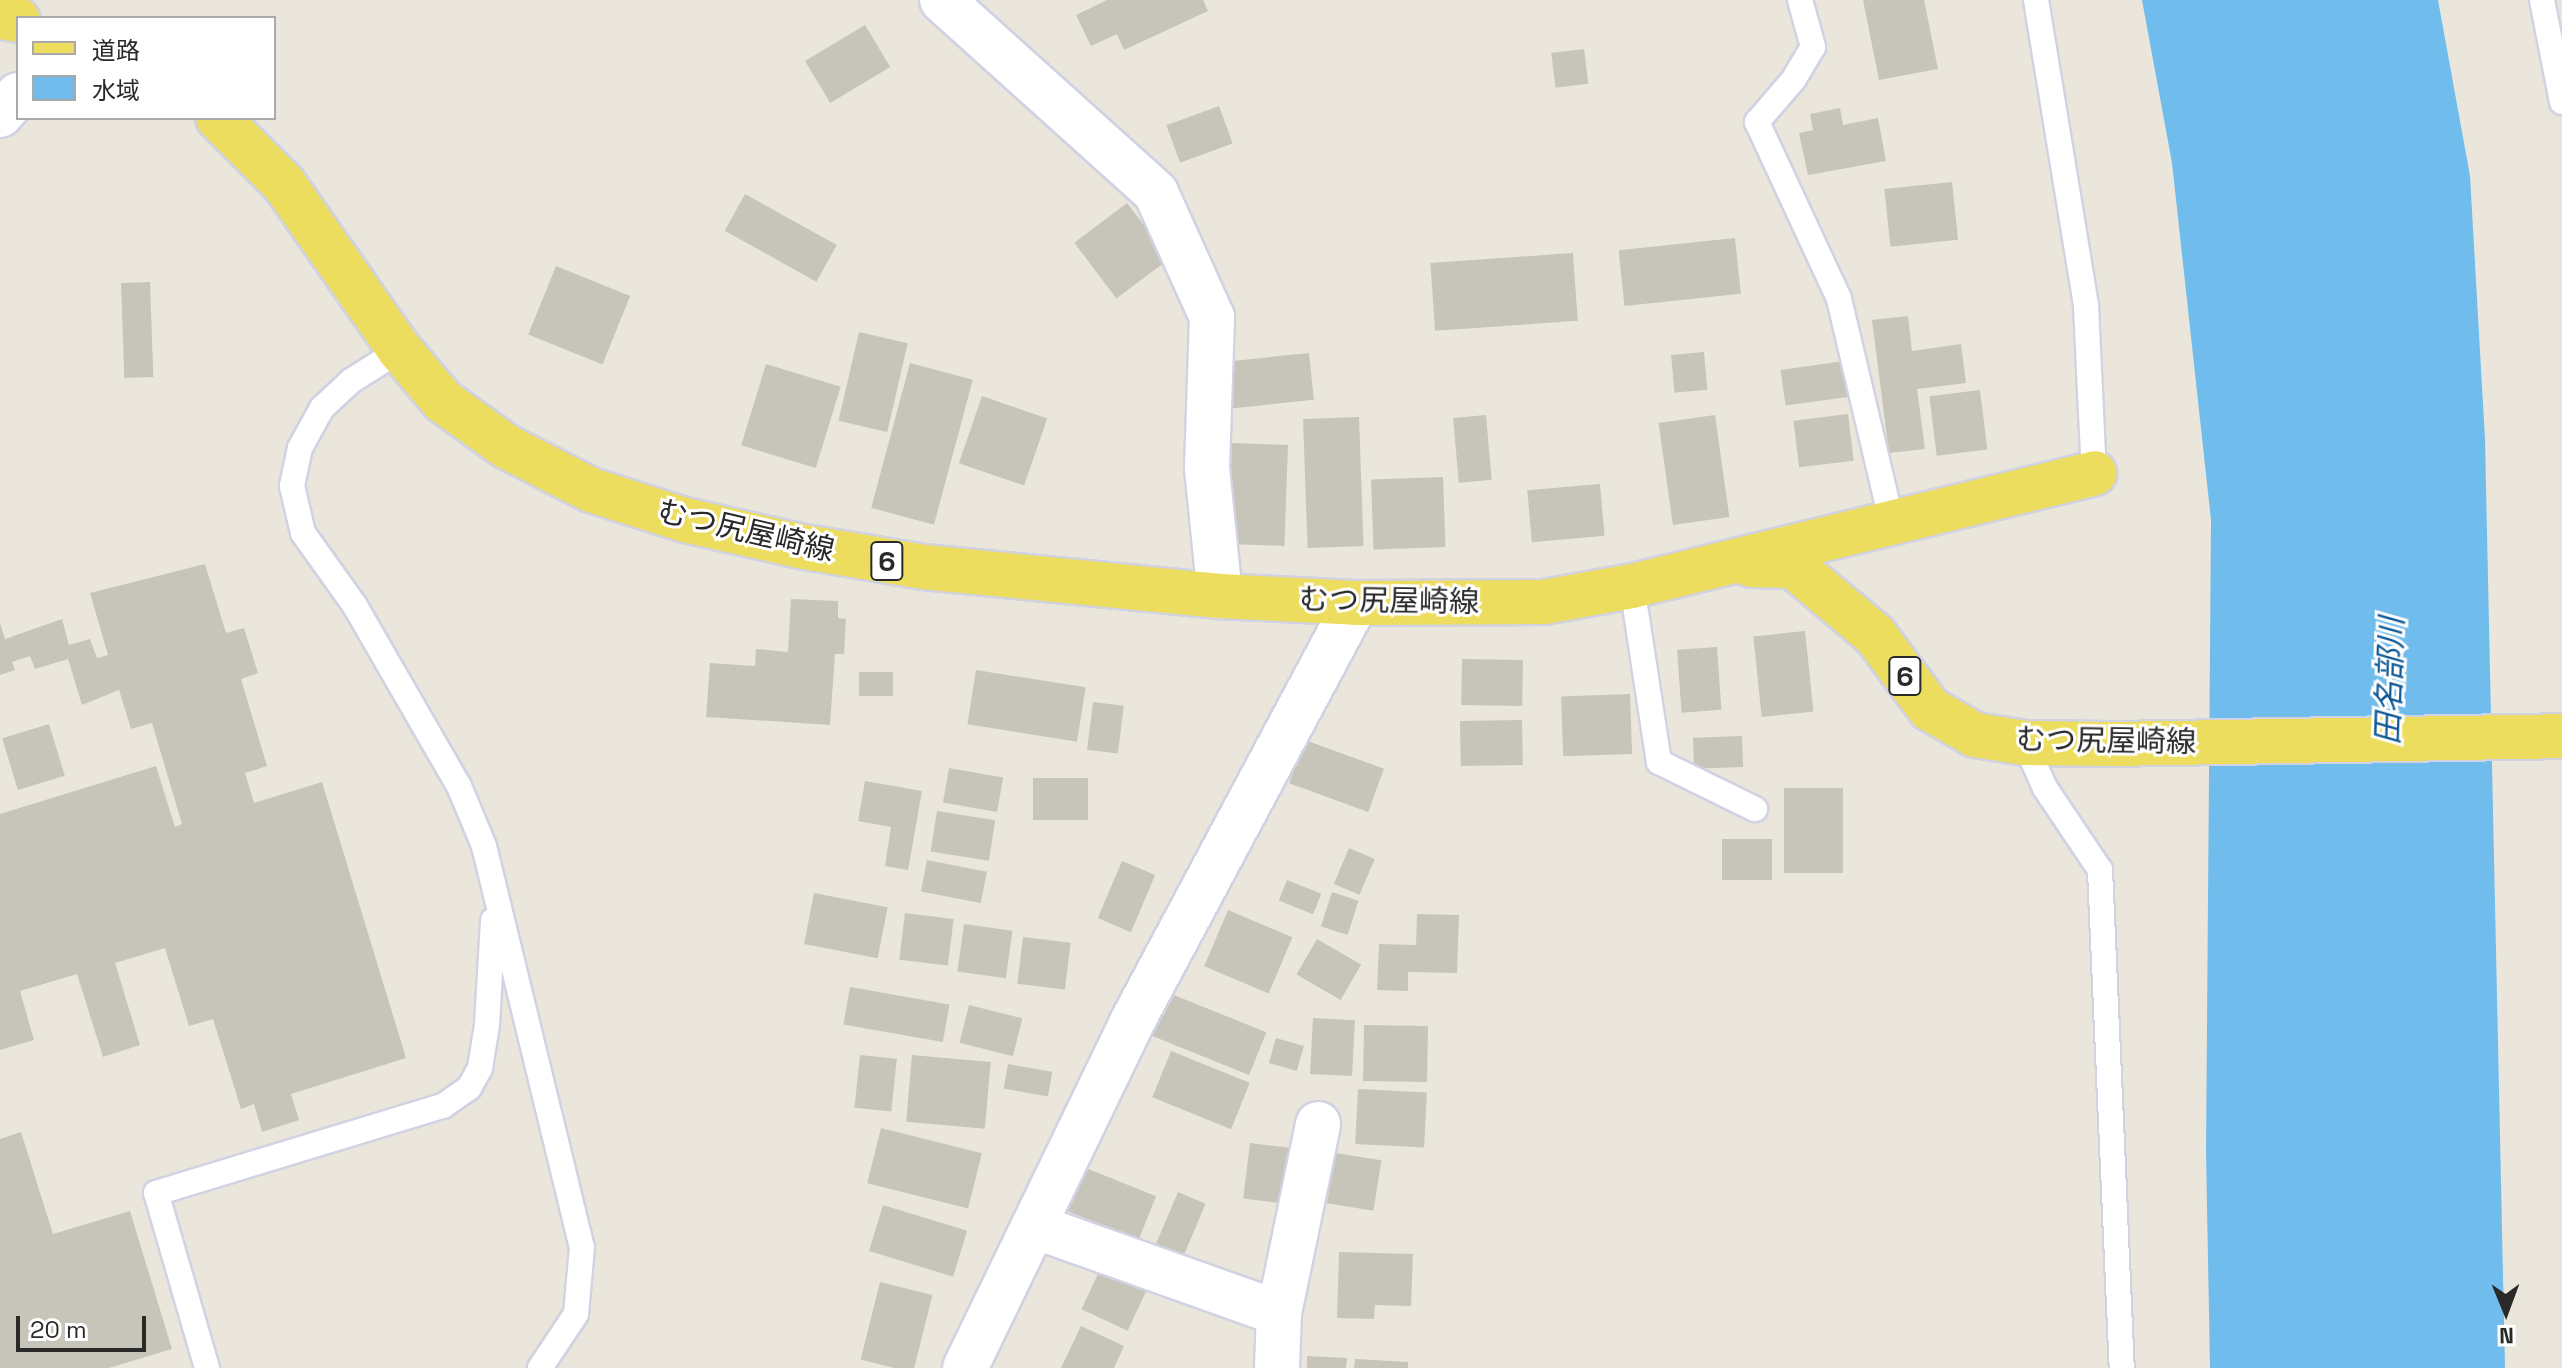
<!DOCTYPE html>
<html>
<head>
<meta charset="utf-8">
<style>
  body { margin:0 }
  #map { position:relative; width:2562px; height:1368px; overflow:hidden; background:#ebe6db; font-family:"Space Grotesk","Noto Sans JP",sans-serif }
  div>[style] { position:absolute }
  .water>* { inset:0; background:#70bcec }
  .building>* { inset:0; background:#c7c4ba; transform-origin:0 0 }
  .roads { filter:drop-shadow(2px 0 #d1d2e2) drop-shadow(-2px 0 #d1d2e2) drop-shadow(0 2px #d1d2e2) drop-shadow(0 -2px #d1d2e2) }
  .lane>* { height:24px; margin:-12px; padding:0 12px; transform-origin:12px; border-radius:12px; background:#fff }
  .street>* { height:44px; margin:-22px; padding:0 22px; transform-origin:22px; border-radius:22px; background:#fff }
  .primary>* { height:44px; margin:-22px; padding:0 22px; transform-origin:22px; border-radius:22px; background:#eddd5e }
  span { translate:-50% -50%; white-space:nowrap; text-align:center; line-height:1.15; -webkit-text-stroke:6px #fff; paint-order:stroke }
  .shield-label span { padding:2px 6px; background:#fff; border:2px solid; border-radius:6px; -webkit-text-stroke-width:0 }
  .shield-label { font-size:28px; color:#292929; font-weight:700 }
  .street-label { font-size:30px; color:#292929 }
  .water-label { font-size:32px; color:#105996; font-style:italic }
  .legend { position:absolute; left:16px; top:16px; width:260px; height:104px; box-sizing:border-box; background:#fff; border:2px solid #a9a9a9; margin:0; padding:10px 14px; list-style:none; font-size:24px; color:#292929 }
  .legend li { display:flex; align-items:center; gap:16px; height:40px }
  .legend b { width:40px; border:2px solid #a9a9a9 }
  .north { position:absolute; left:2466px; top:1272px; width:80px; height:80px; -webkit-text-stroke:6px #fff; paint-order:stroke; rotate:179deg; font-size:22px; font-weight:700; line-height:32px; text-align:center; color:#292929 }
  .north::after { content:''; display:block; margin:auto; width:28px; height:36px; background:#292929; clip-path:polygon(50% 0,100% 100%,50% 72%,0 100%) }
  .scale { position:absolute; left:16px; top:1316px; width:130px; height:36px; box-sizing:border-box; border:4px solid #292929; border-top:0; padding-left:10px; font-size:24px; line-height:28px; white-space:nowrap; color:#292929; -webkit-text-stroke:6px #fff; paint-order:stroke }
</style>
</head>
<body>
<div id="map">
  <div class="water">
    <div style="clip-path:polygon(2142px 0,2438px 0,2470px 176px,2485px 439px,2505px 1368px,2210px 1368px,2206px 1152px,2211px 520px,2172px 163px)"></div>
  </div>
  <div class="building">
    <div style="clip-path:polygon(1107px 0,1203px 0,1208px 11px,1124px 50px,1117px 34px,1091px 46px,1076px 15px)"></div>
    <div style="clip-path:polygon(1863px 0,1924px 0,1938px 69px,1879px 80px)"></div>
    <div style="left:865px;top:25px;width:49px;height:70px;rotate:59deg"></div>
    <div style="left:1584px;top:49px;width:35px;height:33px;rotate:83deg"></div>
    <div style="left:1219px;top:106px;width:40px;height:56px;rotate:70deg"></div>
    <div style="clip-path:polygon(1840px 108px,1843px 125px,1878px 118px,1886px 161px,1808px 175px,1799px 133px,1813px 130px,1810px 114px)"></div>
    <div style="left:1952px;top:182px;width:58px;height:68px;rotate:84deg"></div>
    <div style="left:745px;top:194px;width:105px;height:42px;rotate:29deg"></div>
    <div style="left:1127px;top:203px;width:70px;height:66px;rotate:53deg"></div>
    <div style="left:1735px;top:238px;width:56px;height:117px;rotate:84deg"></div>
    <div style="left:1573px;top:253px;width:68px;height:143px;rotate:86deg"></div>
    <div style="left:556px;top:266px;width:80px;height:74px;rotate:22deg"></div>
    <div style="left:150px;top:282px;width:95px;height:29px;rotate:88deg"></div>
    <div style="clip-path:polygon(1908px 316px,1912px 351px,1961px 344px,1966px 383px,1917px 389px,1925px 449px,1889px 453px,1872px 320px)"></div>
    <div style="left:859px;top:332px;width:50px;height:91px;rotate:13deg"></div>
    <div style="left:1704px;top:352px;width:38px;height:33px;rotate:85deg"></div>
    <div style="left:1309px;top:353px;width:47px;height:86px;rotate:84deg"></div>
    <div style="left:1844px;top:361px;width:36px;height:64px;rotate:82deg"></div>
    <div style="left:910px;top:363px;width:65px;height:150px;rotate:15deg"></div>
    <div style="left:766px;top:364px;width:78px;height:85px;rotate:17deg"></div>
    <div style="left:1980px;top:390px;width:60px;height:51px;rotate:83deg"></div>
    <div style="left:982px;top:396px;width:69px;height:71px;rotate:19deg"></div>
    <div style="left:1848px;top:414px;width:47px;height:55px;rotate:83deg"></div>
    <div style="left:1486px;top:415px;width:65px;height:33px;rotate:85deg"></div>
    <div style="left:1715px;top:415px;width:103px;height:57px;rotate:82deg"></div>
    <div style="left:1359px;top:417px;width:129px;height:56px;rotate:88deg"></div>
    <div style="left:1232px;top:443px;width:56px;height:101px;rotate:2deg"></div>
    <div style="left:1443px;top:477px;width:70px;height:72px;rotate:88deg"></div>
    <div style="left:1600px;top:484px;width:52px;height:73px;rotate:85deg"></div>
    <div style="clip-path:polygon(205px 564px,226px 633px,244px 628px,258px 673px,241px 679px,267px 766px,245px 773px,254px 803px,322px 782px,406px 1058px,291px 1094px,299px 1120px,262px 1132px,254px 1104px,241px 1109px,213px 1019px,189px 1026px,165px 948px,115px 963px,140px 1045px,103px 1057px,77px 974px,20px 991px,34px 1040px,0 1050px,0 814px,156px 766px,175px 827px,182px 824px,152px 723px,131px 729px,119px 690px,82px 705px,68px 659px,35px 669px,30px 656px,12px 662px,15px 670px,0 675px,0 623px,5px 639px,62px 619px,69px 645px,90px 639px,97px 658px,108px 655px,90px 593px)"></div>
    <div style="clip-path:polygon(791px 599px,838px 601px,838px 618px,846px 619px,844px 654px,835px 654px,830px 725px,706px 717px,710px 663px,755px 666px,756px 649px,788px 652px)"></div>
    <div style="left:1805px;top:631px;width:81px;height:52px;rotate:84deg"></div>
    <div style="left:1717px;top:647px;width:63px;height:40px;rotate:86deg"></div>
    <div style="left:1462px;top:659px;width:61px;height:46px;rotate:1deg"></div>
    <div style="left:976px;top:670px;width:111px;height:55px;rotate:9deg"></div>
    <div style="left:859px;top:672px;width:34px;height:24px"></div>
    <div style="left:1630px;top:694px;width:60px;height:69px;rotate:88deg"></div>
    <div style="left:1093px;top:702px;width:31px;height:48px;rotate:7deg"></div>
    <div style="left:1522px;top:720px;width:45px;height:62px;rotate:89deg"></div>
    <div style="left:49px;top:724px;width:54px;height:49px;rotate:73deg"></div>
    <div style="left:1742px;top:736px;width:31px;height:49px;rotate:88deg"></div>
    <div style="left:1305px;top:740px;width:84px;height:46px;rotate:20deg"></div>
    <div style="left:949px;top:768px;width:55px;height:35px;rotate:10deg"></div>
    <div style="left:1033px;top:778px;width:55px;height:42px"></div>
    <div style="clip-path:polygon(865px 781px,922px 791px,908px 870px,885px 866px,891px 827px,858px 821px)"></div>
    <div style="left:1784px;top:788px;width:59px;height:85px"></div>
    <div style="left:937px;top:811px;width:59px;height:41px;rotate:9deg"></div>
    <div style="left:1722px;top:839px;width:50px;height:41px"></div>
    <div style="left:1349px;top:848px;width:28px;height:39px;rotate:23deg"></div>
    <div style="left:927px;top:860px;width:61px;height:32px;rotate:11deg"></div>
    <div style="left:1122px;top:861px;width:36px;height:62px;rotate:23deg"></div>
    <div style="left:1287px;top:880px;width:37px;height:22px;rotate:22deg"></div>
    <div style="left:1332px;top:892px;width:28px;height:36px;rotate:18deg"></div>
    <div style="left:814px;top:893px;width:75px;height:52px;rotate:11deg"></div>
    <div style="left:1228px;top:910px;width:70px;height:61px;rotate:23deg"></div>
    <div style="left:905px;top:913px;width:49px;height:47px;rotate:7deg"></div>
    <div style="clip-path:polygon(1417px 914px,1459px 915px,1457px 973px,1408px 972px,1408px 991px,1377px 990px,1379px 944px,1416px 945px)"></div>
    <div style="left:964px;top:924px;width:49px;height:48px;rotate:8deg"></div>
    <div style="left:1023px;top:937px;width:48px;height:47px;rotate:7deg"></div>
    <div style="left:1317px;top:939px;width:51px;height:41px;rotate:30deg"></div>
    <div style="left:850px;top:987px;width:101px;height:38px;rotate:10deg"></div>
    <div style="left:1169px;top:993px;width:105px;height:46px;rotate:22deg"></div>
    <div style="left:969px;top:1005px;width:55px;height:39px;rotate:14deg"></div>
    <div style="left:1313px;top:1018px;width:42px;height:56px;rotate:3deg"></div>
    <div style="left:1364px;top:1025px;width:64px;height:56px;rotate:1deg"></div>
    <div style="left:1276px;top:1038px;width:29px;height:26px;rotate:16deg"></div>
    <div style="left:1171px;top:1051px;width:85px;height:50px;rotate:22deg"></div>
    <div style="left:860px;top:1055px;width:37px;height:53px;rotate:6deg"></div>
    <div style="left:912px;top:1055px;width:79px;height:67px;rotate:5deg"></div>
    <div style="left:1008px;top:1064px;width:45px;height:25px;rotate:10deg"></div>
    <div style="left:1358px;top:1089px;width:69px;height:55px;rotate:3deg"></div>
    <div style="left:881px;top:1128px;width:104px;height:57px;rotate:14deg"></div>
    <div style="clip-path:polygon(21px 1132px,53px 1234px,130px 1211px,172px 1349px,109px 1368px,0 1368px,0 1139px)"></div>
    <div style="left:1250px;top:1143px;width:40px;height:56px;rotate:7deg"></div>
    <div style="left:1335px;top:1153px;width:47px;height:51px;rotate:9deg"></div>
    <div style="left:1081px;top:1166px;width:81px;height:47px;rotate:22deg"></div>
    <div style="left:1178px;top:1192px;width:30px;height:59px;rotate:23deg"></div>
    <div style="left:883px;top:1205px;width:88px;height:48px;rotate:17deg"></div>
    <div style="clip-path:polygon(1339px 1252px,1413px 1254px,1411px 1306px,1375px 1305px,1374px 1319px,1337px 1318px)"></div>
    <div style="left:1103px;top:1263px;width:51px;height:51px;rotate:25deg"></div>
    <div style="left:880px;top:1282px;width:54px;height:80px;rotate:14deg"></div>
    <div style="clip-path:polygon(1081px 1326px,1124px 1346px,1114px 1368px,1061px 1368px)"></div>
    <div style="clip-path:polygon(1307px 1356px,1347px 1358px,1346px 1368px,1307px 1368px)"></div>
    <div style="clip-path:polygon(1355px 1359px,1408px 1362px,1408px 1368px,1354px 1368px)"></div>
  </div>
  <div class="roads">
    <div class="lane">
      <div style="left:1800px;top:0;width:49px;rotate:74.5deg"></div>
      <div style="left:1813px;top:47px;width:37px;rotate:121deg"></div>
      <div style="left:1794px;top:79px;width:57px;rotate:130.7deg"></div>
      <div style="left:1757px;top:122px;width:195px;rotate:65.1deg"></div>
      <div style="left:1839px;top:299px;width:230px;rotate:76.7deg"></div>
      <div style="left:2036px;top:0;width:310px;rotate:80.7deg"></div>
      <div style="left:2086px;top:306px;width:167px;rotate:87.3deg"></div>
      <div style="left:2542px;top:0;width:104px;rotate:78.9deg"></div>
      <div style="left:400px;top:350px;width:58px;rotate:147.7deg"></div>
      <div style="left:351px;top:381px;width:40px;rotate:137deg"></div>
      <div style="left:322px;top:408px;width:46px;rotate:118.8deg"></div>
      <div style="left:300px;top:448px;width:39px;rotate:102deg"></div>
      <div style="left:292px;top:486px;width:48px;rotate:76.8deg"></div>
      <div style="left:303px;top:533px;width:90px;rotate:54.5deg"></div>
      <div style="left:355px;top:606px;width:208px;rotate:60deg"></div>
      <div style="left:459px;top:786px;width:65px;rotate:67.4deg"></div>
      <div style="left:484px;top:846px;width:413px;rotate:76.3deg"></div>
      <div style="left:582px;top:1247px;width:67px;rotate:95.1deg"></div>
      <div style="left:576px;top:1314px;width:65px;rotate:123.7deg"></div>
      <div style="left:1632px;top:586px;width:178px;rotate:81.3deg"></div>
      <div style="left:1659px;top:762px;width:107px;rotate:26.1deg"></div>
      <div style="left:2025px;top:743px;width:49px;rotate:66deg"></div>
      <div style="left:2045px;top:788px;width:99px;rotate:56.1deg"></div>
      <div style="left:2100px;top:870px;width:498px;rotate:87.5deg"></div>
      <div style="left:207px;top:1368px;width:182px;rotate:-106.2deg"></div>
      <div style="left:156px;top:1193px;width:300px;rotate:-16.9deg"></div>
      <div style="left:443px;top:1106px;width:32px;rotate:-35deg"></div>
      <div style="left:469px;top:1088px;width:23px;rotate:-61deg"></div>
      <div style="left:480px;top:1068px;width:44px;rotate:-80.8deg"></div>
      <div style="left:487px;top:1025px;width:105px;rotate:-86.7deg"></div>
    </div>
    <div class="street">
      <div style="left:942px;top:0;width:288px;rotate:42deg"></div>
      <div style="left:1156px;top:193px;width:136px;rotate:65.7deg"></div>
      <div style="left:1212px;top:317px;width:151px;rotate:91.9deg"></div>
      <div style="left:1207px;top:468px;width:129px;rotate:84.2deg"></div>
      <div style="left:0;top:115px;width:27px;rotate:-48deg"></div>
      <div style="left:1034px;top:1226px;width:260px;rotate:19.6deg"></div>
      <div style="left:1279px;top:1313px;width:55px;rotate:92.1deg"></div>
      <div style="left:1279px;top:1313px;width:193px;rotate:-78.3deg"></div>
      <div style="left:965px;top:1368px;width:382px;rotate:-64.2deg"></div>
      <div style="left:1131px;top:1024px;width:477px;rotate:-61.9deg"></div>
    </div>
    <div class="primary">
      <div style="left:0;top:17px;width:18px;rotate:9deg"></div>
      <div style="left:218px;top:118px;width:93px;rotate:45deg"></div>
      <div style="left:284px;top:184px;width:203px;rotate:55.1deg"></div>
      <div style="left:400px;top:350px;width:67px;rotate:49.9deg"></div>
      <div style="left:443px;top:401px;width:79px;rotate:35.7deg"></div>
      <div style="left:507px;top:447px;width:94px;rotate:27.1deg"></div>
      <div style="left:591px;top:490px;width:99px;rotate:17.7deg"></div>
      <div style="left:685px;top:520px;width:117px;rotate:12.8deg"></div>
      <div style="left:799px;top:546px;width:127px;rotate:9.5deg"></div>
      <div style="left:924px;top:567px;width:297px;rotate:5.6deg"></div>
      <div style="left:1220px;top:596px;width:136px;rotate:2.9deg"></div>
      <div style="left:1356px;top:603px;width:188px;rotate:-0.3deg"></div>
      <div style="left:1544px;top:602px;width:89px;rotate:-10.3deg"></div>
      <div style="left:1632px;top:586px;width:476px;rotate:-13.7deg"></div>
      <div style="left:1751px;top:565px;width:42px;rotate:1.4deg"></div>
      <div style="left:1793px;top:566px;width:107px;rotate:40.1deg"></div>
      <div style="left:1875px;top:635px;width:92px;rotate:53.4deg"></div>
      <div style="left:1930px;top:709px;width:52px;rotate:30deg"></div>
      <div style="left:1975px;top:735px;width:51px;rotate:9.1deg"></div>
      <div style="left:2025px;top:743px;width:87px;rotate:0.7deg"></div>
      <div style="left:2112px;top:744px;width:450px;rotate:-1deg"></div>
    </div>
  </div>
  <div class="shield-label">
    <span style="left:887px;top:561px">6</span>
    <span style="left:1905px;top:676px">6</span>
  </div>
  <div class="street-label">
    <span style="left:746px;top:531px;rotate:13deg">むつ尻屋崎線</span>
    <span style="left:1389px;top:601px;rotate:1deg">むつ尻屋崎線</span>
    <span style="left:2106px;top:741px;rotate:1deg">むつ尻屋崎線</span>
  </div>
  <div class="water-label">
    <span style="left:2390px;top:681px;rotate:-88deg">田名部川</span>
  </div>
  <ul class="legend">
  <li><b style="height:10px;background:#eddd5e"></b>道路</li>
  <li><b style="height:22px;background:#70bcec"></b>水域</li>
  </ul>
  <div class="north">N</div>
  <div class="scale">20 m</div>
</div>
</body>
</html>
